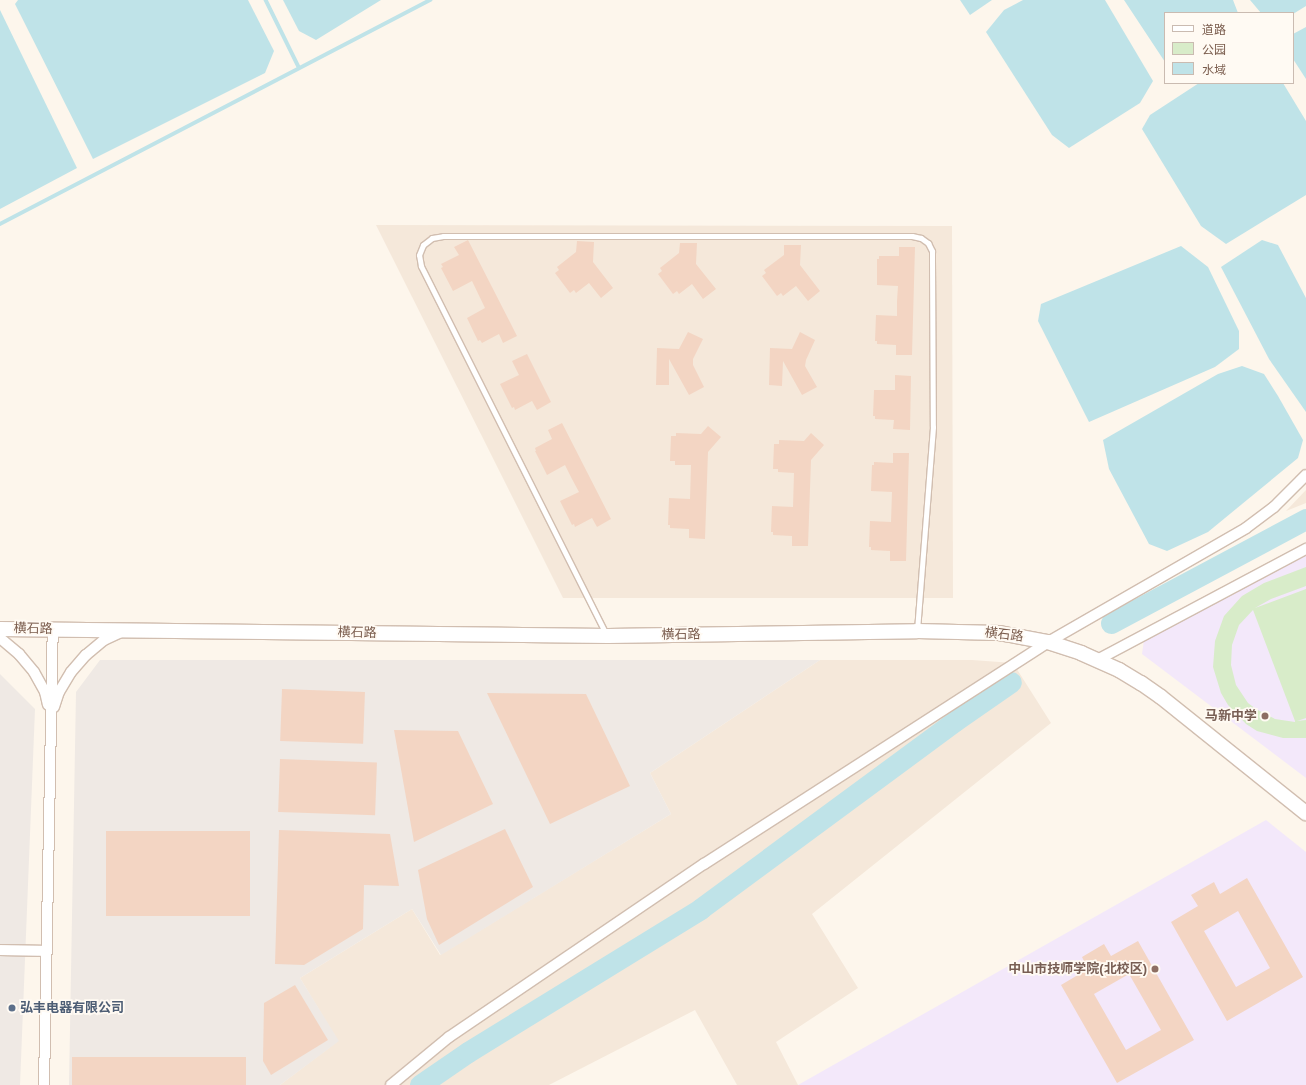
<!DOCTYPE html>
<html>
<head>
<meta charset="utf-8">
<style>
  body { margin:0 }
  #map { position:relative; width:1306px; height:1085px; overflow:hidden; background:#fdf6ec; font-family:Helvetica,"Noto Sans SC",sans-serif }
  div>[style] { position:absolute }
  .residential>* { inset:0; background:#f5e8da }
  .industrial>* { inset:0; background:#efe9e4 }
  .education>* { inset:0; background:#f3e8fa }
  .green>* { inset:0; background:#d8ecc9 }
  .water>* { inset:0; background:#bfe3e8 }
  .stream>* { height:3.5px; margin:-1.75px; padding:0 1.75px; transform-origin:1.75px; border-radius:1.75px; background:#bfe3e8 }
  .river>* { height:21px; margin:-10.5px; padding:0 10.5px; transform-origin:10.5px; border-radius:10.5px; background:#bfe3e8 }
  .building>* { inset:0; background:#f3d5c3; transform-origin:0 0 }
  .roads { filter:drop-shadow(1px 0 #d1beb0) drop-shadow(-1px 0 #d1beb0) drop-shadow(0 1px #d1beb0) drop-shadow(0 -1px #d1beb0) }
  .lane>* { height:5px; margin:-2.5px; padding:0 2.5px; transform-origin:2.5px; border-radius:2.5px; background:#fff }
  .street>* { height:10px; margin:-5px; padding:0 5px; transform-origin:5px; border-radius:5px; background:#fff }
  .secondary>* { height:14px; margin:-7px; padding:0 7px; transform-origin:7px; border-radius:7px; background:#fff }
  .dots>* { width:11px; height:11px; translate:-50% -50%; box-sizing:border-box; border:2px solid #fffaf3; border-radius:50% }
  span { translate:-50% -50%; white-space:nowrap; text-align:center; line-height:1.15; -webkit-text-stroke:3.5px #fffaf3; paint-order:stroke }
  .street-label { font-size:13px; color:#7a5c4d }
  .education-label { font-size:13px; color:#785e54; font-weight:700 }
  .right { translate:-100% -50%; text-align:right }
  .service-label { font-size:13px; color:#4e5e75; font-weight:700 }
  .left { translate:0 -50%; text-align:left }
  .legend { position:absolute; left:1164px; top:12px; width:130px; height:72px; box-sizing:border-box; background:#fffaf3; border:1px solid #cabbb1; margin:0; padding:5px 7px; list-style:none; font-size:12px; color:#7a5c4d }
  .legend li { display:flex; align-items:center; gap:8px; height:20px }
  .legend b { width:20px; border:1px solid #cabbb1 }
</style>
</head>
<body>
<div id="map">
  <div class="residential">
    <div style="clip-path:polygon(376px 225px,952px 226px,953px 598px,563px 598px)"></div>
    <div style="clip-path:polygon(1306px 490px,1306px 503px,1286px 511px)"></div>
    <div style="clip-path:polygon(820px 660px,972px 660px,1013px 663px,1051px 723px,812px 914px,858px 988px,776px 1042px,798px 1085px,737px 1085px,695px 1010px,549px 1085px,280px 1085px,338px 1041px,300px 978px,412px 909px,440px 955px,671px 814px,650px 773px)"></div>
  </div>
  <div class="industrial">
    <div style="clip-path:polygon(100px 660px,820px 660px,650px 773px,671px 814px,441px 955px,412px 909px,300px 978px,339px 1041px,280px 1085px,69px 1085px,76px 692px)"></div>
    <div style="clip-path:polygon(0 674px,35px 709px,20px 1085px,0 1085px)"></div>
  </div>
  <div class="education">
    <div style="clip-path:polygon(1306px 547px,1306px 778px,1142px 654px,1144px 640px)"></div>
    <div style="clip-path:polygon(1266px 820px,1306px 852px,1306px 1085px,798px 1085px)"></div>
  </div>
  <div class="green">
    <div style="clip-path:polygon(evenodd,1306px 567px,1306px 586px,1271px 599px,1255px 608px,1306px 589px,1306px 718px,1297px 721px,1306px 720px,1306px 738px,1283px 738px,1257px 731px,1246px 724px,1228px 705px,1221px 693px,1213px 667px,1215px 641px,1224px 616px,1242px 596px,1264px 583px,1306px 567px,1253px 610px,1295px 721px,1295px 722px,1275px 719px,1256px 709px,1248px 703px,1236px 685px,1231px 665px,1232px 645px,1239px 625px,1253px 610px)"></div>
  </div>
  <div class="water">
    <div style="clip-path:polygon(18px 0,248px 0,274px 51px,265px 73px,93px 159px,15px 4px)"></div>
    <div style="clip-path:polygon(283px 0,381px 0,316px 40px,299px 31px)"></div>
    <div style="clip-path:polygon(960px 0,992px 0,970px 15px)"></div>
    <div style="clip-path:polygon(1023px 0,1105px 0,1153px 81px,1140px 103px,1069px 148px,1052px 135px,986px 32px,1004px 10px)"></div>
    <div style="clip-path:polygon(1124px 0,1233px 0,1238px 13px,1165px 13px,1165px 62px)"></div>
    <div style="clip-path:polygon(1250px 0,1306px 0,1306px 6px,1293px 14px,1261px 13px)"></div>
    <div style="clip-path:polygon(0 10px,77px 168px,0 209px)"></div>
    <div style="clip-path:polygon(1306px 27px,1306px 79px,1293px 59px,1293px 34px)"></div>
    <div style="clip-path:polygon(1199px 83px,1283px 83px,1306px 121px,1306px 195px,1226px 244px,1201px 226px,1142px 129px,1150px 115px)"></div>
    <div style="clip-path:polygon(1262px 240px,1278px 245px,1306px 298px,1306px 412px,1269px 359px,1221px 267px)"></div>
    <div style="clip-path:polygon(1181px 246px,1208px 267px,1239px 331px,1239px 349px,1215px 367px,1089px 422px,1038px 321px,1041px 304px)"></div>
    <div style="clip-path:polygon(1242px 366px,1264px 374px,1278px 396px,1303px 440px,1298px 458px,1208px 532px,1167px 551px,1149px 544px,1109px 469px,1103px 440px,1218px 374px)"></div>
  </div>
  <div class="stream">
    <div style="left:266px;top:0;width:75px;rotate:63.8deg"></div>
    <div style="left:0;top:224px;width:485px;rotate:-27.5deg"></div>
  </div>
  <div class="river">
    <div style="left:1111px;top:623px;width:221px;rotate:-28.1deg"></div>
    <div style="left:420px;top:1085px;width:58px;rotate:-34.5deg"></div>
    <div style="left:468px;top:1052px;width:273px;rotate:-31.6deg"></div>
    <div style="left:700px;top:909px;width:317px;rotate:-36.4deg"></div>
    <div style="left:955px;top:721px;width:68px;rotate:-34.9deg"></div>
  </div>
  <div class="building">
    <div style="clip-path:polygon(468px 240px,517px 336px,503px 343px,499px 334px,482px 343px,480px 340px,478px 341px,467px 318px,485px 308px,472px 281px,453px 291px,441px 268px,443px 267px,441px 264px,459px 255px,454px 247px)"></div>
    <div style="clip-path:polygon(577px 241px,594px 242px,593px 262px,613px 288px,601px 298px,589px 283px,576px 293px,574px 290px,570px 293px,555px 273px,559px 270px,557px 267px,576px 252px)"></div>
    <div style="clip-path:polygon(680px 243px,697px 243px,696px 264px,716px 289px,703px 299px,692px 284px,679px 294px,677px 291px,673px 294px,658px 274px,662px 271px,660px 268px,679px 253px)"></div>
    <div style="clip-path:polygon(784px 245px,801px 245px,800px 265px,820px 291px,808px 301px,796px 286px,783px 296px,781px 293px,777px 296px,762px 276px,766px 273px,764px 270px,784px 255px)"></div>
    <div style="clip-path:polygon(899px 247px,915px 247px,912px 355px,896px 355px,896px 345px,877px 344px,877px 341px,875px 341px,876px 315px,897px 316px,897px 301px,898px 286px,877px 285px,877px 259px,879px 259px,879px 256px,899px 256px)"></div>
    <div style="clip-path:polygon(688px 332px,703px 339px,693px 359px,693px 365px,704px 387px,689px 395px,669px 359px,669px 385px,656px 385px,657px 348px,679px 349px)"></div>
    <div style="clip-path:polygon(800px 332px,815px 340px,806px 360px,805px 366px,817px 387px,802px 395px,783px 361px,782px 386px,769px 385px,770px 348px,792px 349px)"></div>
    <div style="clip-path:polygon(527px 354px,551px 402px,537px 410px,532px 401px,515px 410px,514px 407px,512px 408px,500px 384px,519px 375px,512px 361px)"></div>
    <div style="clip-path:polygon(895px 375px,911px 376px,910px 430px,893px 429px,894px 420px,875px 419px,875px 416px,873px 416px,874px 390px,895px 390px)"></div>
    <div style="clip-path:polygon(562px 423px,611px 519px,597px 527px,592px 518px,575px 527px,574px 524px,572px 525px,560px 501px,579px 492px,572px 479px,565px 465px,547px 475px,535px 451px,536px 451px,535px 448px,552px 439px,548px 430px)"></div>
    <div style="clip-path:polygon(708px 426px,721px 437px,708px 452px,705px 539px,689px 538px,689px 529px,670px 528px,670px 525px,668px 525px,669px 498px,690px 499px,691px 465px,675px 465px,675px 461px,670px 461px,671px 436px,676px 436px,676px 433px,701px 434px)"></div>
    <div style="clip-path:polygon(811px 433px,824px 445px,811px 460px,808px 546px,792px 546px,792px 536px,773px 535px,773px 532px,771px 532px,772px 506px,793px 507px,794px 473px,778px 472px,778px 469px,773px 469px,774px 444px,779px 444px,779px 440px,804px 441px)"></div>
    <div style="clip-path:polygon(893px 453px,909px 453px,906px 561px,890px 561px,890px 551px,871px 550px,871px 547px,869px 547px,870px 521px,891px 522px,892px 492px,871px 491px,872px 465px,874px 465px,874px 462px,893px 463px)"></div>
    <div style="left:282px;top:689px;width:83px;height:52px;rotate:2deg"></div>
    <div style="clip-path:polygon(487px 693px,586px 694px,630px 786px,550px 824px)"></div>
    <div style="clip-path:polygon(394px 730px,458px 731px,493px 804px,414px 842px)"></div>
    <div style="left:280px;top:759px;width:97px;height:53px;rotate:2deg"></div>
    <div style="clip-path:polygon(505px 829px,533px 887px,439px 945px,427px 919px,418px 870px)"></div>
    <div style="clip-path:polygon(279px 830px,390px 834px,399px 886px,364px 885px,363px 929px,304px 965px,275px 964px)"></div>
    <div style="left:106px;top:831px;width:144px;height:85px"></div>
    <div style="clip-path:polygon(evenodd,1247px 878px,1303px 977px,1227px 1021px,1171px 922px,1198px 906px,1191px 895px,1214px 882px,1220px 894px,1247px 878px,1238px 911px,1270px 968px,1236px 987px,1204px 931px,1238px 911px)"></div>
    <div style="clip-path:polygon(evenodd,1138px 941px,1194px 1040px,1117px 1083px,1061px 985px,1088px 969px,1082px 957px,1104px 944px,1111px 956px,1138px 941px,1129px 974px,1161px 1030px,1126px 1050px,1094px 994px,1129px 974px)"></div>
    <div style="clip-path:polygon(295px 985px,328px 1040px,271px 1075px,263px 1061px,264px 1003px)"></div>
    <div style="left:72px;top:1057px;width:174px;height:28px"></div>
  </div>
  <div class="roads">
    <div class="lane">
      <div style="left:606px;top:634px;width:412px;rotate:-116.7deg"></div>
      <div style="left:421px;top:266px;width:11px;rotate:-100deg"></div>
      <div style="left:419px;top:255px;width:11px;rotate:-68deg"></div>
      <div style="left:423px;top:245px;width:11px;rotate:-38deg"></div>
      <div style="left:432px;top:238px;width:11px;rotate:-10deg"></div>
      <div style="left:443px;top:236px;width:469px"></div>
      <div style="left:912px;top:236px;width:9px;rotate:13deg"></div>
      <div style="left:921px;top:238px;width:9px;rotate:36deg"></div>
      <div style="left:928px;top:243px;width:9px;rotate:63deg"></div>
      <div style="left:932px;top:251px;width:9px;rotate:90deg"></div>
      <div style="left:932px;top:260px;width:167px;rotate:89.7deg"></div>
      <div style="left:933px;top:427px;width:204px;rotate:94.5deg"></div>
    </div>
    <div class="street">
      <div style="left:0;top:638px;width:25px;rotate:40deg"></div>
      <div style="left:19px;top:654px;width:23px;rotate:50deg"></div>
      <div style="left:34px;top:672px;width:23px;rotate:61deg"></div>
      <div style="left:45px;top:692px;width:13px;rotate:77deg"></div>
      <div style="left:1097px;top:660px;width:237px;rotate:-28deg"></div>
      <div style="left:54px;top:707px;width:16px;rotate:-72deg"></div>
      <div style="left:59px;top:692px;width:23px;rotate:-59deg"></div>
      <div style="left:71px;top:672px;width:23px;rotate:-49deg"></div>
      <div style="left:86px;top:655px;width:23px;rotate:-40deg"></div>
      <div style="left:104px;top:640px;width:19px;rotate:-25deg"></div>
      <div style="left:0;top:950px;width:46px;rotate:1.2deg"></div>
      <div style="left:44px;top:1085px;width:456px;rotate:-88.9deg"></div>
      <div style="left:391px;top:1085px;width:75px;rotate:-39.6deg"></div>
      <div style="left:449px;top:1037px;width:308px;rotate:-34.2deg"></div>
      <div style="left:704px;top:864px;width:409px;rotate:-32.8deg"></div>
      <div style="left:1048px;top:642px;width:228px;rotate:-29.9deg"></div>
      <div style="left:1246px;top:528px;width:35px;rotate:-37deg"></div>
      <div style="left:1274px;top:507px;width:45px;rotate:-45deg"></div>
    </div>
    <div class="secondary">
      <div style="left:0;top:629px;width:608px;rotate:0.66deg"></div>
      <div style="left:608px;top:636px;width:309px;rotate:-0.9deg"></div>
      <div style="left:917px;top:631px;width:82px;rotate:1.4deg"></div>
      <div style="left:999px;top:633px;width:50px;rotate:10.4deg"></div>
      <div style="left:1048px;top:642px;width:35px;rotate:18deg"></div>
      <div style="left:1081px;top:653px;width:42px;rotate:24.1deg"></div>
      <div style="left:1119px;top:670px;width:26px;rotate:31deg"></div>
      <div style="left:1141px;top:683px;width:24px;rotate:35deg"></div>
      <div style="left:1161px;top:697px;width:186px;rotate:38.7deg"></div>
    </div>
  </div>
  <div class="dots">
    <div style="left:1265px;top:716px;background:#8d6e63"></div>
    <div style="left:1155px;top:969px;background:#8d6e63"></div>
    <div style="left:12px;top:1008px;background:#5c6f8a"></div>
  </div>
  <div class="street-label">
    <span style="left:33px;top:629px;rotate:1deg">横石路</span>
    <span style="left:357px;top:633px;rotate:1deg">横石路</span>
    <span style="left:681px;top:635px;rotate:-1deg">横石路</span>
    <span style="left:1004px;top:635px;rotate:7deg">横石路</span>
  </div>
  <div class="education-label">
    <span class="right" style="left:1257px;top:716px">马新中学</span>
    <span class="right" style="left:1147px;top:969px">中山市技师学院(北校区)</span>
  </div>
  <div class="service-label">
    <span class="left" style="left:20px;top:1008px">弘丰电器有限公司</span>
  </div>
  <ul class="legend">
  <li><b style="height:5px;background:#fff"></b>道路</li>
  <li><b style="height:11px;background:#d8ecc9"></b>公园</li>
  <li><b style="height:11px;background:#bfe3e8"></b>水域</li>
  </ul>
</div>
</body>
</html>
